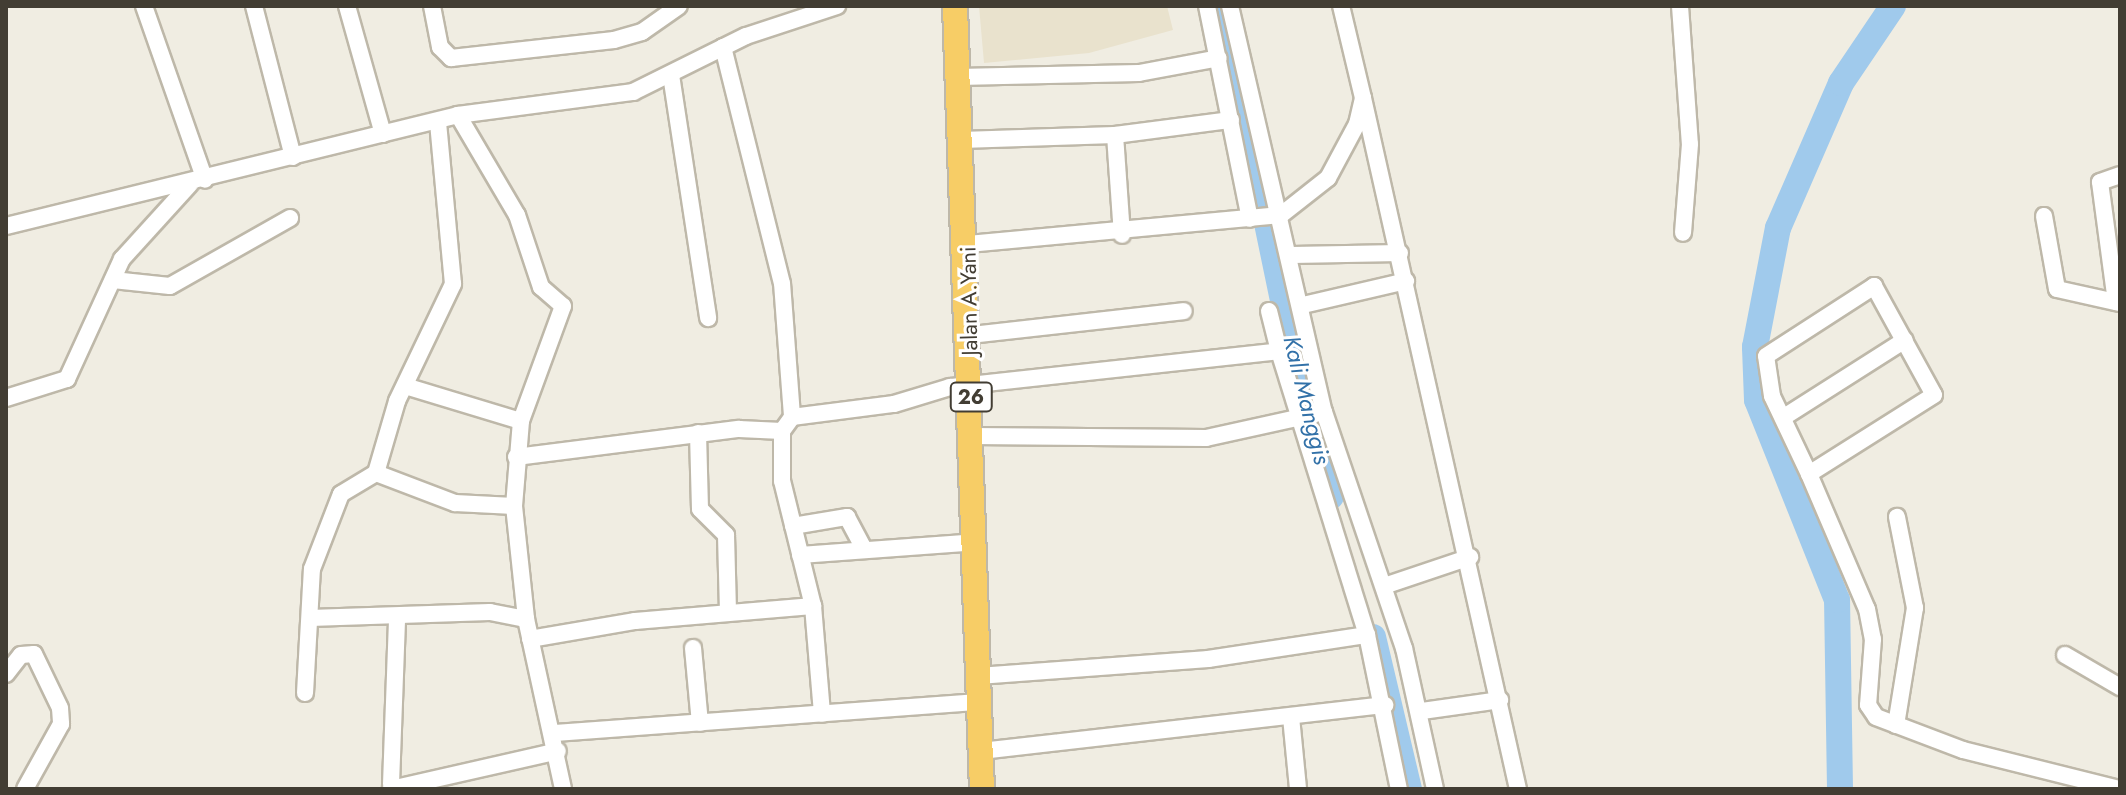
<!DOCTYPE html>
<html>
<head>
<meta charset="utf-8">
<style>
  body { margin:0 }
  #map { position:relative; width:2126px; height:795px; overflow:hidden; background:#f0ede2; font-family:Jost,sans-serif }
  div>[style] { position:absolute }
  .education>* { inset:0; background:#e9e2cd }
  .river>* { height:26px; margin:-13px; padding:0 13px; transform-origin:13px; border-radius:13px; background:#a0caec }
  .roads { filter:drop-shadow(2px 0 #beb8a9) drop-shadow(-2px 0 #beb8a9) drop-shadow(0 2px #beb8a9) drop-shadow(0 -2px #beb8a9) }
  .minor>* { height:16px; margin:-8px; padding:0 8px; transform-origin:8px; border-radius:8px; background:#fff }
  .highway>* { height:24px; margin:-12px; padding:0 12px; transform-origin:12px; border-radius:12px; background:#f7cd66 }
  span { translate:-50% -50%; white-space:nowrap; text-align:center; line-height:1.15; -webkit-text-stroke:6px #fff; paint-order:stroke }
  .shield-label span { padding:2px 6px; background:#fff; border:2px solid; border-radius:6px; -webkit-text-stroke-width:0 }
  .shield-label { font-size:20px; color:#423d33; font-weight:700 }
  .street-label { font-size:22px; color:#423d33 }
  .water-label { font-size:24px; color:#3271a8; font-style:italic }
  .frame { position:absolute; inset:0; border:8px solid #423d33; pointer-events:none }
</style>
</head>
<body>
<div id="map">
  <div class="education">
    <div style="clip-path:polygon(979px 6px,1167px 6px,1173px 30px,1089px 53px,984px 63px)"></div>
  </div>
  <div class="river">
    <div style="left:1222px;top:6px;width:403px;rotate:78.3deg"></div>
    <div style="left:1304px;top:401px;width:99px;rotate:74.1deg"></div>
    <div style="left:1373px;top:637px;width:156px;rotate:76.7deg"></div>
    <div style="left:1840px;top:789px;width:189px;rotate:-90.9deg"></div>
    <div style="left:1837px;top:600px;width:215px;rotate:-111.8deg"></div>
    <div style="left:1757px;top:400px;width:53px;rotate:-92.2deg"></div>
    <div style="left:1755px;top:347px;width:121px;rotate:-79.1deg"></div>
    <div style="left:1778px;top:228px;width:158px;rotate:-66.5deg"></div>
    <div style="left:1841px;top:83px;width:93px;rotate:-56deg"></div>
  </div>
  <div class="roads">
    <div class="minor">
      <div style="left:144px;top:6px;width:184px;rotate:70.7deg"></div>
      <div style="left:254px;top:6px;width:156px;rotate:75.5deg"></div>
      <div style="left:347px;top:6px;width:133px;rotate:74.3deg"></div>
      <div style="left:432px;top:6px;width:42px;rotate:79deg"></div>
      <div style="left:440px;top:47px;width:16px;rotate:45deg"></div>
      <div style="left:451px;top:58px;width:164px;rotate:-6.3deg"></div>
      <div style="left:614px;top:40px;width:29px;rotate:-16deg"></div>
      <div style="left:642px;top:32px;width:45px;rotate:-35.1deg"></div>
      <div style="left:1207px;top:6px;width:217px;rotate:78.6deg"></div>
      <div style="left:1230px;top:6px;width:417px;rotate:77deg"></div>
      <div style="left:1324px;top:412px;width:249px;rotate:71.3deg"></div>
      <div style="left:1404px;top:648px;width:144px;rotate:77.6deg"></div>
      <div style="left:1680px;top:6px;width:138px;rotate:85.9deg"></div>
      <div style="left:1690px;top:144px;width:89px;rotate:94.5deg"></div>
      <div style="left:723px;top:47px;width:243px;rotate:76deg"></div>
      <div style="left:782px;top:283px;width:134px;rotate:85.7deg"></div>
      <div style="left:671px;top:75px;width:246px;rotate:81.3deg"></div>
      <div style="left:958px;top:77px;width:181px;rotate:-1.3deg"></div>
      <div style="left:1139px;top:73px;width:81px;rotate:-10.6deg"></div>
      <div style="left:1363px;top:98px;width:708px;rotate:77.36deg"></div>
      <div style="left:458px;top:115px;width:116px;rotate:59.5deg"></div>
      <div style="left:517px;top:215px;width:76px;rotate:71.6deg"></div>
      <div style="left:541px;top:287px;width:29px;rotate:41deg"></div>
      <div style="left:563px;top:306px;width:122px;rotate:110.1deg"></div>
      <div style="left:521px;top:421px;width:85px;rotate:94.7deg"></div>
      <div style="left:514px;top:506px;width:114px;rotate:83.9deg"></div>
      <div style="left:526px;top:619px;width:174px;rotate:77.7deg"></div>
      <div style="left:1115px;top:135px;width:100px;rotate:86deg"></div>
      <div style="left:961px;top:140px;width:154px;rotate:-1.9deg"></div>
      <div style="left:1115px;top:135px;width:117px;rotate:-7.4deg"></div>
      <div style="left:2044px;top:216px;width:74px;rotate:79.9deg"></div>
      <div style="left:2057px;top:289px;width:65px;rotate:12.5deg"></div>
      <div style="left:6px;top:226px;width:465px;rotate:-13.8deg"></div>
      <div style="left:458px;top:115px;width:177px;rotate:-7.5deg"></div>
      <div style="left:633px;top:92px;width:126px;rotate:-26.4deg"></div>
      <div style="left:746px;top:36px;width:96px;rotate:-18.2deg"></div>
      <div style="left:968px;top:244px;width:314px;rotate:-5.3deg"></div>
      <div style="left:1281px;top:215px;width:60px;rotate:-38.2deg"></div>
      <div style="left:1328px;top:178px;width:61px;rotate:-61.8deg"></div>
      <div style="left:1357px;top:124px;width:27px;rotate:-77deg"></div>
      <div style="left:1363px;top:98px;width:95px;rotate:-103.4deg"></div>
      <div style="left:1292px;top:255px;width:108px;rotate:-1.1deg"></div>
      <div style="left:113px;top:280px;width:57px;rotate:6deg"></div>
      <div style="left:170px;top:286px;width:138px;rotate:-29.5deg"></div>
      <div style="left:1874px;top:286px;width:124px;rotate:61.2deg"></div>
      <div style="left:1934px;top:395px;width:148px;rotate:147.7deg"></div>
      <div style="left:1809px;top:474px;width:86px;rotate:-115.4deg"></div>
      <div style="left:1772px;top:396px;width:40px;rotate:-98.5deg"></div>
      <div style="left:1766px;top:356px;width:129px;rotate:-32.9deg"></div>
      <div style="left:2116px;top:302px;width:121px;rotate:-97.6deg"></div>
      <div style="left:2100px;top:182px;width:21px;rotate:-19deg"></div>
      <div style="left:1303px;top:305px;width:106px;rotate:-13.1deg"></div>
      <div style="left:1269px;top:311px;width:41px;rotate:76deg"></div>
      <div style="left:971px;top:335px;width:214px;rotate:-6.4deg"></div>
      <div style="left:405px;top:386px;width:121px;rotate:16.8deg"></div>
      <div style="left:6px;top:398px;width:64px;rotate:-17.3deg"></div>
      <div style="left:67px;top:379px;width:132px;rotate:-65.4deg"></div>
      <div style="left:122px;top:259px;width:101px;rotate:-47.8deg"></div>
      <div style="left:1784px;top:417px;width:143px;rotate:-32.5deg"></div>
      <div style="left:698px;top:433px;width:76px;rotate:88.5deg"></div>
      <div style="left:700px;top:509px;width:37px;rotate:45deg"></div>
      <div style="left:726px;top:535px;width:75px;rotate:88.5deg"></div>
      <div style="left:971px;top:436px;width:235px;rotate:0.5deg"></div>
      <div style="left:1206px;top:438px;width:121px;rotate:-12.4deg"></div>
      <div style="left:516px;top:457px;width:225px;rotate:-7.2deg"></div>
      <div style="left:739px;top:429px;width:43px;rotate:2.7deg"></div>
      <div style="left:376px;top:473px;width:85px;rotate:20.8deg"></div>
      <div style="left:455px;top:503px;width:59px;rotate:2.9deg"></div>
      <div style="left:1809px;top:474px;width:147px;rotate:66.8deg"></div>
      <div style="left:1867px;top:609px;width:31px;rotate:79deg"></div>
      <div style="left:1873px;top:639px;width:66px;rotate:94.3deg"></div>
      <div style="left:1868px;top:705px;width:14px;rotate:56deg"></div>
      <div style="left:1876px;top:717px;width:93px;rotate:20.8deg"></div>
      <div style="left:1963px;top:750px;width:162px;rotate:14deg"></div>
      <div style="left:793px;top:526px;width:55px;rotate:-9.5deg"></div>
      <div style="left:847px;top:517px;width:32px;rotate:62deg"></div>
      <div style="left:800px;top:555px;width:175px;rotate:-4.2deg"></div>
      <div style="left:1384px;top:586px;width:91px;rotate:-18.6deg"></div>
      <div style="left:813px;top:606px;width:129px;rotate:-103.9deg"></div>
      <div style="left:782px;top:481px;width:50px;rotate:-90deg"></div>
      <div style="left:782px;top:431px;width:17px;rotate:-54deg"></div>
      <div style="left:792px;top:417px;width:103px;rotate:-7.3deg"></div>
      <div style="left:894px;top:404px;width:59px;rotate:-16.9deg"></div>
      <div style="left:950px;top:387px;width:331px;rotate:-6.2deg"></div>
      <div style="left:1279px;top:351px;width:297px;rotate:72.8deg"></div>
      <div style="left:1367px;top:635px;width:157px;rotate:78.3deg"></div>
      <div style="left:310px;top:618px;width:180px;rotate:-1.9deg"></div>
      <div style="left:490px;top:612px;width:37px;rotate:11deg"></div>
      <div style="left:530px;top:639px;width:107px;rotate:-9.7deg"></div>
      <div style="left:635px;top:621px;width:179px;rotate:-4.8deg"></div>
      <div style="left:813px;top:606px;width:108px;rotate:85.2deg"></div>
      <div style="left:693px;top:648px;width:75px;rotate:84.7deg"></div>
      <div style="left:2065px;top:655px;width:64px;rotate:30.2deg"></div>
      <div style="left:6px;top:674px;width:24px;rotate:-52deg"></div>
      <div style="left:21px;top:655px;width:13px;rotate:-4deg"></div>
      <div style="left:34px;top:654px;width:60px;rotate:64.3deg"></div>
      <div style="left:60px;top:708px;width:16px;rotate:86deg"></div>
      <div style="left:61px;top:724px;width:74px;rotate:119deg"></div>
      <div style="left:978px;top:676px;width:231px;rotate:-4.2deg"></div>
      <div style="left:1208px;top:659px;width:161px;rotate:-8.6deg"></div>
      <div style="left:305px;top:693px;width:124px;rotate:-86.8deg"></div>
      <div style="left:312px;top:569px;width:80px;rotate:-68.9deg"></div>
      <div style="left:341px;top:494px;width:41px;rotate:-31deg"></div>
      <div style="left:376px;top:473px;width:75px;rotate:-73.7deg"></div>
      <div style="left:397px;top:401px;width:130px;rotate:-64.4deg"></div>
      <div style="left:453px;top:284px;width:163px;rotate:-95.3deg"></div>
      <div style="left:1422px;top:711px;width:79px;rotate:-8deg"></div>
      <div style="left:1291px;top:717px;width:72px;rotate:84.4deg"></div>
      <div style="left:1896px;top:725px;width:119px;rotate:-80.8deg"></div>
      <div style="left:1915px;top:608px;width:93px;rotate:-101.2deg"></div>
      <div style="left:555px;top:733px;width:425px;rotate:-4.2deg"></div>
      <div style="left:981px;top:751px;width:407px;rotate:-6.5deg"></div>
      <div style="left:391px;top:784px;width:165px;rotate:-87.9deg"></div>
      <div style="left:391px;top:789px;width:171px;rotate:-12.8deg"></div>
    </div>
    <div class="highway">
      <div style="left:955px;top:6px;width:783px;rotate:88.03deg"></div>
    </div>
  </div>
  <div class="shield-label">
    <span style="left:971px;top:397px">26</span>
  </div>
  <div class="street-label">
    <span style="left:969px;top:301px;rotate:-91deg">Jalan A.Yani</span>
  </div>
  <div class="water-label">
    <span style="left:1307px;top:400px;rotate:76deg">Kali Manggis</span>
  </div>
  <div class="frame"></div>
</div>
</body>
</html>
